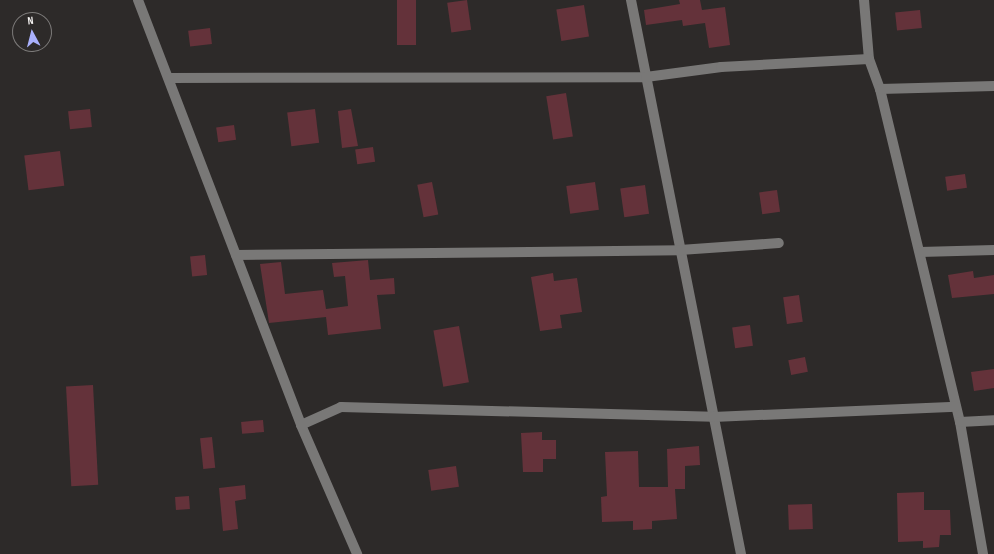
<!DOCTYPE html>
<html>
<head>
<meta charset="utf-8">
<style>
  body { margin:0 }
  #map { position:relative; width:994px; height:554px; overflow:hidden; background:#2d2a29; font-family:"Sofia Sans Condensed",sans-serif }
  div>[style] { position:absolute }
  .building>* { inset:0; background:#64323a; transform-origin:0 0 }
  .minor>* { height:10px; margin:-5px; padding:0 5px; transform-origin:5px; border-radius:5px; background:#797877 }
  span { translate:-50% -50%; white-space:nowrap; text-align:center; line-height:1.15; -webkit-text-stroke:4px #2d2a29; paint-order:stroke }
  .north { position:absolute; left:12px; top:12px; width:40px; height:40px; box-sizing:border-box; background:#2d2a29; border:1px solid #7d7b7a; border-radius:50%; rotate:353deg; font-size:11px; font-weight:700; line-height:16px; text-align:center; color:#f6f4f3 }
  .north::after { content:''; display:block; margin:auto; width:14px; height:18px; background:#a9b0fc; clip-path:polygon(50% 0,100% 100%,50% 72%,0 100%) }
</style>
</head>
<body>
<div id="map">
  <div class="building">
    <div style="left:397px;top:0;width:19px;height:45px"></div>
    <div style="left:467px;top:0;width:30px;height:20px;rotate:82deg"></div>
    <div style="clip-path:polygon(679px 0,700px 0,702px 10px,725px 7px,730px 45px,709px 48px,705px 23px,683px 26px,682px 20px,646px 25px,644px 10px,680px 4px)"></div>
    <div style="left:584px;top:5px;width:32px;height:28px;rotate:81deg"></div>
    <div style="left:920px;top:10px;width:18px;height:25px;rotate:84deg"></div>
    <div style="left:210px;top:28px;width:16px;height:22px;rotate:83deg"></div>
    <div style="left:566px;top:93px;width:44px;height:20px;rotate:81deg"></div>
    <div style="left:90px;top:109px;width:18px;height:22px;rotate:84deg"></div>
    <div style="left:315px;top:109px;width:34px;height:28px;rotate:83deg"></div>
    <div style="clip-path:polygon(351px 109px,358px 146px,342px 148px,338px 111px)"></div>
    <div style="left:234px;top:125px;width:15px;height:18px;rotate:82deg"></div>
    <div style="left:373px;top:147px;width:15px;height:18px;rotate:82deg"></div>
    <div style="left:60px;top:151px;width:35px;height:36px;rotate:83deg"></div>
    <div style="left:965px;top:174px;width:14px;height:20px;rotate:82deg"></div>
    <div style="left:432px;top:182px;width:33px;height:15px;rotate:79deg"></div>
    <div style="left:595px;top:182px;width:28px;height:29px;rotate:82deg"></div>
    <div style="left:645px;top:185px;width:29px;height:25px;rotate:82deg"></div>
    <div style="left:777px;top:190px;width:22px;height:18px;rotate:82deg"></div>
    <div style="left:205px;top:255px;width:20px;height:15px;rotate:84deg"></div>
    <div style="clip-path:polygon(368px 260px,370px 280px,394px 278px,395px 294px,377px 295px,381px 329px,328px 335px,326px 317px,269px 323px,260px 264px,281px 262px,285px 294px,323px 290px,326px 309px,348px 306px,345px 276px,334px 277px,332px 263px)"></div>
    <div style="clip-path:polygon(973px 271px,974px 278px,994px 275px,994px 294px,952px 298px,948px 275px)"></div>
    <div style="clip-path:polygon(553px 273px,554px 281px,577px 278px,582px 312px,560px 315px,562px 328px,540px 331px,531px 277px)"></div>
    <div style="left:799px;top:295px;width:27px;height:16px;rotate:82deg"></div>
    <div style="left:750px;top:325px;width:21px;height:18px;rotate:82deg"></div>
    <div style="left:459px;top:326px;width:57px;height:26px;rotate:80deg"></div>
    <div style="left:805px;top:357px;width:15px;height:17px;rotate:79deg"></div>
    <div style="clip-path:polygon(994px 369px,994px 388px,974px 391px,971px 372px)"></div>
    <div style="left:93px;top:385px;width:100px;height:27px;rotate:87deg"></div>
    <div style="left:263px;top:420px;width:12px;height:22px;rotate:85deg"></div>
    <div style="clip-path:polygon(542px 432px,542px 440px,556px 440px,556px 459px,543px 459px,543px 472px,523px 472px,521px 433px)"></div>
    <div style="left:212px;top:437px;width:31px;height:12px;rotate:84deg"></div>
    <div style="clip-path:polygon(699px 446px,700px 465px,685px 466px,685px 489px,675px 489px,677px 519px,652px 521px,652px 529px,633px 530px,633px 521px,602px 522px,601px 497px,607px 496px,605px 452px,638px 451px,639px 487px,668px 487px,667px 449px)"></div>
    <div style="left:456px;top:466px;width:21px;height:28px;rotate:82deg"></div>
    <div style="clip-path:polygon(245px 485px,246px 499px,235px 501px,238px 529px,223px 531px,219px 488px)"></div>
    <div style="clip-path:polygon(924px 492px,924px 510px,950px 510px,951px 535px,940px 535px,939px 547px,923px 548px,923px 541px,898px 542px,897px 493px)"></div>
    <div style="left:189px;top:496px;width:13px;height:14px;rotate:86deg"></div>
    <div style="left:812px;top:504px;width:25px;height:24px;rotate:88deg"></div>
  </div>
  <div class="minor">
    <div style="left:138px;top:0;width:455px;rotate:69deg"></div>
    <div style="left:301px;top:425px;width:141px;rotate:66.5deg"></div>
    <div style="left:631px;top:0;width:565px;rotate:78.77deg"></div>
    <div style="left:864px;top:0;width:59px;rotate:85.2deg"></div>
    <div style="left:869px;top:59px;width:32px;rotate:70deg"></div>
    <div style="left:880px;top:89px;width:342px;rotate:76.5deg"></div>
    <div style="left:960px;top:422px;width:134px;rotate:80.1deg"></div>
    <div style="left:169px;top:78px;width:477px;rotate:-0.1deg"></div>
    <div style="left:646px;top:77px;width:76px;rotate:-7.6deg"></div>
    <div style="left:721px;top:67px;width:148px;rotate:-3.1deg"></div>
    <div style="left:880px;top:89px;width:114px;rotate:-1.5deg"></div>
    <div style="left:920px;top:252px;width:74px;rotate:-1.5deg"></div>
    <div style="left:236px;top:255px;width:444px;rotate:-0.6deg"></div>
    <div style="left:680px;top:250px;width:99px;rotate:-4deg"></div>
    <div style="left:960px;top:422px;width:34px;rotate:-3deg"></div>
    <div style="left:301px;top:425px;width:44px;rotate:-24.2deg"></div>
    <div style="left:341px;top:407px;width:372px;rotate:1.5deg"></div>
    <div style="left:713px;top:417px;width:243px;rotate:-2.4deg"></div>
  </div>
  <div class="north">N</div>
</div>
</body>
</html>
